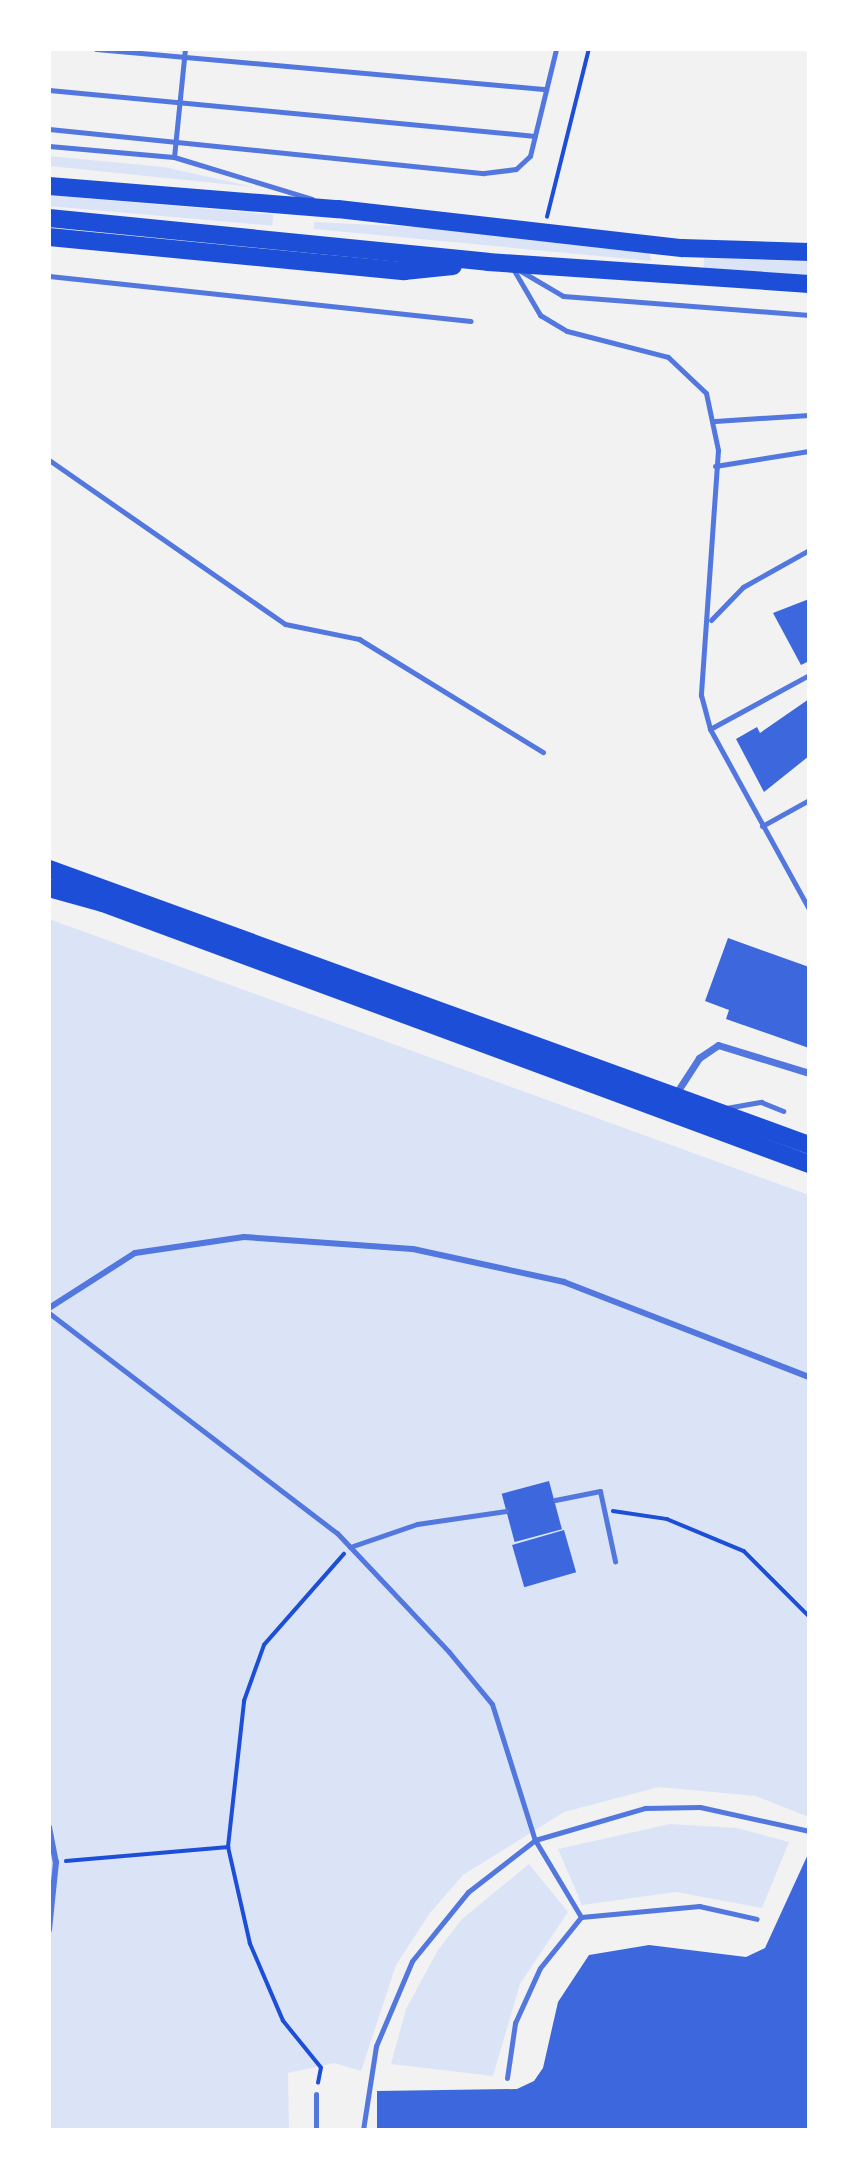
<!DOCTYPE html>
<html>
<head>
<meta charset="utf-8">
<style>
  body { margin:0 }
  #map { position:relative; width:858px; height:2179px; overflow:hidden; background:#f2f2f2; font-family:"Source Sans 3",sans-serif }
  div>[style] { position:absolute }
  .green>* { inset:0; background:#dbe4f7; transform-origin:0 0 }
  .building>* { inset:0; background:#3d67dc; transform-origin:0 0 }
  .path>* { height:3.5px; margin:-1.75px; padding:0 1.75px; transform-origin:1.75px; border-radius:1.75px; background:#1d4ed8 }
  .service>* { height:5px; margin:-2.5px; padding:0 2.5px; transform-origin:2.5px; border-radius:2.5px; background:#5277de }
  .pedestrian>* { height:6px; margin:-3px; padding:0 3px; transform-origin:3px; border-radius:3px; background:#5277de }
  .minor>* { height:7px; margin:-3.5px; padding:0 3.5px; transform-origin:3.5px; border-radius:3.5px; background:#5277de }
  .primary>* { height:18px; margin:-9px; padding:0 9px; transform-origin:9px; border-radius:9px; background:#1d4ed8 }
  span { translate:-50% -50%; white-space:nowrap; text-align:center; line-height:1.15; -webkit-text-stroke:6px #fff; paint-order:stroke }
  .frame { position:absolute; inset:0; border:51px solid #fff; pointer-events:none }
</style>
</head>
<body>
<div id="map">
  <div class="green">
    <div style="clip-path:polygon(49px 156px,164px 167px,254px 187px,49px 166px)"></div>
    <div style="left:49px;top:195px;width:225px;height:11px;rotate:5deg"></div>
    <div style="clip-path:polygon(314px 222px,479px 230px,649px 249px,651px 261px,314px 229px)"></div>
    <div style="left:704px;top:258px;width:105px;height:13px;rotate:2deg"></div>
    <div style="clip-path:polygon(49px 919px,809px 1195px,809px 1817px,756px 1796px,659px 1787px,564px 1812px,463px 1875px,430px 1913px,396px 1965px,361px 2071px,334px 2063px,288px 2073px,289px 2130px,49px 2130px)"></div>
    <div style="clip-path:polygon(670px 1824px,737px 1828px,789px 1842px,762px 1908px,676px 1892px,582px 1905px,558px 1849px)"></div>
    <div style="clip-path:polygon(529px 1864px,568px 1912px,520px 1984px,493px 2076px,391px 2064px,406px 2009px,438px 1950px,462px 1919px)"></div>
  </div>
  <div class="building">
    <div style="clip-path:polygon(809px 599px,809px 661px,801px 665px,773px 613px)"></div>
    <div style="clip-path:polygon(809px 699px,809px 756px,764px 792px,736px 739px,757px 727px,760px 733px)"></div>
    <div style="clip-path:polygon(728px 938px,809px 967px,809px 1048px,726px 1019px,729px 1010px,705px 1001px)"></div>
    <div style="left:549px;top:1481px;width:50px;height:49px;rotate:75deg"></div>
    <div style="left:564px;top:1530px;width:44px;height:54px;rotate:74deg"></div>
    <div style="clip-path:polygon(809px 1852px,809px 2130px,377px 2130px,377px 2091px,517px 2089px,534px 2081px,543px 2068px,558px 2002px,589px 1955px,649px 1945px,746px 1957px,765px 1948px)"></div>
  </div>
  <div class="path">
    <div style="left:547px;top:217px;width:173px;rotate:-76deg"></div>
    <div style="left:613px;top:1511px;width:55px;rotate:8.4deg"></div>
    <div style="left:667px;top:1519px;width:83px;rotate:22.6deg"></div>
    <div style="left:744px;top:1551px;width:92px;rotate:45deg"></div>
    <div style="left:66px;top:1861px;width:163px;rotate:-4.9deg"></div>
    <div style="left:318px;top:2083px;width:15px;rotate:-79deg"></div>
    <div style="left:321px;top:2068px;width:60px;rotate:-129deg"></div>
    <div style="left:283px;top:2021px;width:84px;rotate:-113.2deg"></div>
    <div style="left:250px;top:1944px;width:99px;rotate:-102.8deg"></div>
    <div style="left:228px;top:1847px;width:147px;rotate:-83.7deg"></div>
    <div style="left:244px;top:1701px;width:59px;rotate:-70.3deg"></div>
    <div style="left:264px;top:1645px;width:121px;rotate:-48.7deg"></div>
  </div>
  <div class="service">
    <div style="left:96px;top:49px;width:452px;rotate:5.1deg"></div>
    <div style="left:49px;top:90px;width:488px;rotate:5.4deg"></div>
    <div style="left:49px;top:129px;width:437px;rotate:5.8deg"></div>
    <div style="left:484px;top:173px;width:32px;rotate:-7deg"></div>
    <div style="left:516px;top:169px;width:19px;rotate:-43deg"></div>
    <div style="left:530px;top:156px;width:110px;rotate:-76.3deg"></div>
    <div style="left:49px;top:146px;width:125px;rotate:5deg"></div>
    <div style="left:174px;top:157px;width:144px;rotate:16.9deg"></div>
    <div style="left:174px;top:157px;width:109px;rotate:-84.2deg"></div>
    <div style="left:512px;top:267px;width:56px;rotate:59.7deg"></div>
    <div style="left:540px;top:315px;width:31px;rotate:31deg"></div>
    <div style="left:567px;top:331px;width:104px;rotate:14.4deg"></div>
    <div style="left:668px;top:357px;width:52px;rotate:43.5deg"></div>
    <div style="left:706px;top:393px;width:58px;rotate:78.1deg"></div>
    <div style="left:718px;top:450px;width:246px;rotate:94deg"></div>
    <div style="left:701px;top:695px;width:35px;rotate:75deg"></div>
    <div style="left:710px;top:729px;width:205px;rotate:61.2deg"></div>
    <div style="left:519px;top:270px;width:51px;rotate:30.6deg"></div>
    <div style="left:563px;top:296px;width:247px;rotate:4.4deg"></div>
    <div style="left:49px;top:276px;width:424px;rotate:6.1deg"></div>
    <div style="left:715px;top:421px;width:94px;rotate:-3.7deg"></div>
    <div style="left:49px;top:460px;width:287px;rotate:34.8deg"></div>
    <div style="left:285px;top:624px;width:76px;rotate:11.5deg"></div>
    <div style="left:359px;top:639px;width:216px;rotate:31.6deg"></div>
    <div style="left:715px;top:466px;width:95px;rotate:-9.1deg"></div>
    <div style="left:711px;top:620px;width:46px;rotate:-45.9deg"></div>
    <div style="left:743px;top:587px;width:76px;rotate:-29.3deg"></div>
    <div style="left:710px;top:729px;width:113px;rotate:-28.6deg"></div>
    <div style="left:762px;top:826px;width:54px;rotate:-29deg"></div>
    <div style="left:726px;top:1108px;width:36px;rotate:-10deg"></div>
    <div style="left:761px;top:1102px;width:24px;rotate:22deg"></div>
    <div style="left:49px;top:1313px;width:362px;rotate:37.4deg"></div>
    <div style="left:337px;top:1533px;width:163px;rotate:46.7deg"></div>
    <div style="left:449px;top:1652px;width:67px;rotate:50.4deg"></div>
    <div style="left:492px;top:1704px;width:143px;rotate:72.5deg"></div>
    <div style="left:535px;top:1840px;width:90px;rotate:59.1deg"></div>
    <div style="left:555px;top:1500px;width:46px;rotate:-11.3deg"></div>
    <div style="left:600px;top:1491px;width:72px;rotate:77.9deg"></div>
    <div style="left:350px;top:1547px;width:71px;rotate:-18.9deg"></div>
    <div style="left:417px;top:1524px;width:90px;rotate:-8.3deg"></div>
    <div style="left:507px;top:2078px;width:56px;rotate:-81.7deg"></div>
    <div style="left:515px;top:2023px;width:60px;rotate:-65.6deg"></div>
    <div style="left:540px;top:1968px;width:65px;rotate:-51.2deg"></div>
    <div style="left:581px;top:1917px;width:119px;rotate:-5.3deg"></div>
    <div style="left:699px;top:1906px;width:59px;rotate:12.6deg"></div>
    <div style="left:316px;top:2130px;width:36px;rotate:-90deg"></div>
    <div style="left:363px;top:2130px;width:85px;rotate:-81.2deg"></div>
    <div style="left:376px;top:2046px;width:92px;rotate:-67deg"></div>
    <div style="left:412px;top:1961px;width:89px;rotate:-50.9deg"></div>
    <div style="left:468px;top:1892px;width:85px;rotate:-37.8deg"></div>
    <div style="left:535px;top:1840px;width:115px;rotate:-16.2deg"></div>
    <div style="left:645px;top:1808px;width:55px;rotate:-1deg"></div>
    <div style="left:700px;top:1807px;width:112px;rotate:12.4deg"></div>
  </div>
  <div class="pedestrian">
    <div style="left:49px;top:1308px;width:102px;rotate:-32.6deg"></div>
    <div style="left:135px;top:1253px;width:110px;rotate:-8.4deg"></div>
    <div style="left:244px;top:1237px;width:169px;rotate:4.1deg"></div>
    <div style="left:413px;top:1249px;width:155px;rotate:12.3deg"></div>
    <div style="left:564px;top:1282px;width:263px;rotate:21.2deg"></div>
    <div style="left:49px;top:1827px;width:36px;rotate:79deg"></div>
    <div style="left:56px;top:1862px;width:68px;rotate:95.9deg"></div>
  </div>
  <div class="minor">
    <div style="left:675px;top:1095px;width:44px;rotate:-57deg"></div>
    <div style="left:699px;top:1058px;width:23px;rotate:-34deg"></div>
    <div style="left:718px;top:1045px;width:95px;rotate:17.1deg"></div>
  </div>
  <div class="primary">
    <div style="left:49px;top:186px;width:290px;rotate:4.6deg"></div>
    <div style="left:338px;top:209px;width:346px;rotate:6.5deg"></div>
    <div style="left:682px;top:248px;width:127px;rotate:1.8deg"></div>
    <div style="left:49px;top:218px;width:441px;rotate:5.7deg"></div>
    <div style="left:488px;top:262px;width:322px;rotate:3.9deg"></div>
    <div style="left:49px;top:237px;width:357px;rotate:5.5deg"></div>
    <div style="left:404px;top:271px;width:49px;rotate:-5.8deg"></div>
    <div style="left:49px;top:869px;width:809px;rotate:19.96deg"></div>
    <div style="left:49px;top:888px;width:56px;rotate:15.5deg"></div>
    <div style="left:103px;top:903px;width:753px;rotate:20.29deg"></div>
  </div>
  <div class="frame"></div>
</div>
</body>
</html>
